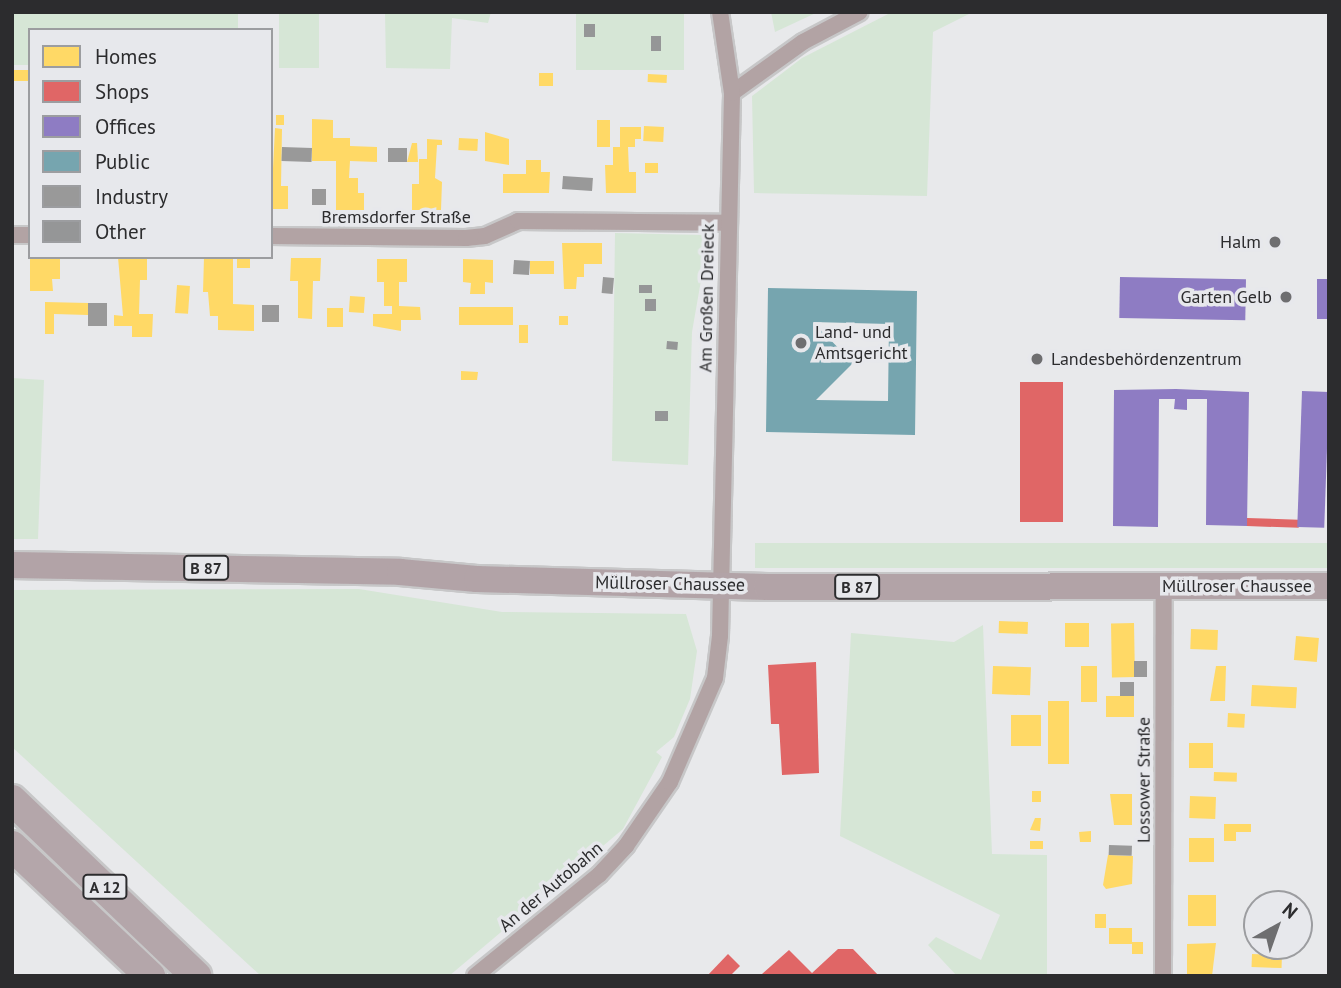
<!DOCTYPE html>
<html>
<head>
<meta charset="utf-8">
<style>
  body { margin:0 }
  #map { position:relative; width:1341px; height:988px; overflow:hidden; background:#e8e9eb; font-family:"PT Sans",sans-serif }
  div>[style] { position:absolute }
  .green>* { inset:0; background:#d6e6d6; transform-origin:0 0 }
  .homes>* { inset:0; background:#ffd966; transform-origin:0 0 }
  .shops>* { inset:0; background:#e06666; transform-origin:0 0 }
  .offices>* { inset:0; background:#8e7cc3; transform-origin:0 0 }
  .public>* { inset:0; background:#76a5af }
  .industry>* { inset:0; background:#999; transform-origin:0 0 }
  .building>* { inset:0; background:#959697; transform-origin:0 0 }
  .roads { filter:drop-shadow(2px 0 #c7c7c8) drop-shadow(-2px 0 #c7c7c8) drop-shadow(0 2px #c7c7c8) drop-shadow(0 -2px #c7c7c8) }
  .minor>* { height:16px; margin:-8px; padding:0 8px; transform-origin:8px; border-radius:8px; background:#b2a3a4 }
  .primary>* { height:26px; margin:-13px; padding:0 13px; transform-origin:13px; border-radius:13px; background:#b2a3a7 }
  .motorway>* { height:30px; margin:-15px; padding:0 15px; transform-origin:15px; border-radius:15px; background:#b4a6aa }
  .dots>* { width:19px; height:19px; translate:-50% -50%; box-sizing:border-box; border:4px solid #e7e8ec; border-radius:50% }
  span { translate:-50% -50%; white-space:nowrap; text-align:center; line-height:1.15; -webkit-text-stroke:7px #e7e8ec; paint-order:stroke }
  .shield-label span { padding:2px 5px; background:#e7e8ec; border:2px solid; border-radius:5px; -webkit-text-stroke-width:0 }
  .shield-label { font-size:16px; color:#2c2c2e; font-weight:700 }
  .street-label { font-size:18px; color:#2c2c2e }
  .poi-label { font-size:18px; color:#2c2c2e }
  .right { translate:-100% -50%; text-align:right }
  .left { translate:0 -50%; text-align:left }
  .frame { position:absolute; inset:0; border:14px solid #2c2c2e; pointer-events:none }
  .legend { position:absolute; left:28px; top:28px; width:245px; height:231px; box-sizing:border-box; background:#e7e8ec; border:2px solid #9c9da0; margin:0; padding:9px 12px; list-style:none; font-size:21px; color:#2c2c2e }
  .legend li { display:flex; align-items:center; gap:14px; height:35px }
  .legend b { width:35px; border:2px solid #9c9da0 }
  .north { position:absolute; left:1243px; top:890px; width:70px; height:70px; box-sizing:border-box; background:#e7e8ec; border:2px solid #9c9da0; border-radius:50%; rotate:40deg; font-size:19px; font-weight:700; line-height:28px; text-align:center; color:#2c2c2e }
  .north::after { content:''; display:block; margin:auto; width:24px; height:32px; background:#6e6e70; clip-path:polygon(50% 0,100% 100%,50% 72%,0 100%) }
</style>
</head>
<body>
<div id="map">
  <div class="green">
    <div style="clip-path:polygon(12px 12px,238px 12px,238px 30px,30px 30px,30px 65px,12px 65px)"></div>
    <div style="left:279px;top:12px;width:40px;height:56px"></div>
    <div style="clip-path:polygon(385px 12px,491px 12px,488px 23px,452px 18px,450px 69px,386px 68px)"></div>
    <div style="left:576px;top:12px;width:108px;height:58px"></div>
    <div style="clip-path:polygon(771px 12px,818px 12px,775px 32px)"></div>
    <div style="clip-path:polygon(892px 12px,973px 12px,933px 32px,927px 196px,754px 193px,752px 96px,802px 58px)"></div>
    <div style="clip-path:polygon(615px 233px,702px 235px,703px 269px,692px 332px,688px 465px,612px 461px)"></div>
    <div style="clip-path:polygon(12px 378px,44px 380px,38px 539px,12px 539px)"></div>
    <div style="left:755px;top:543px;width:574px;height:25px"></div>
    <div style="clip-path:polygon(359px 589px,502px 612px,686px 614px,697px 651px,690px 699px,674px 737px,656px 752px,662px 757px,623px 829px,449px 976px,261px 976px,12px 747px,12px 590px)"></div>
    <div style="clip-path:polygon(983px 625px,992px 854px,1047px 855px,1047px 976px,957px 976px,928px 945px,936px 937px,981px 960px,1000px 915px,840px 836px,851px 633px,954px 642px)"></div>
  </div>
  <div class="homes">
    <div style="left:30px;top:70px;width:11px;height:18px;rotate:90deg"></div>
    <div style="left:539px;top:73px;width:14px;height:13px"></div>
    <div style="left:648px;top:74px;width:19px;height:8px;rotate:3deg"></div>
    <div style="left:276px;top:115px;width:8px;height:10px"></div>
    <div style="clip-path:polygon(312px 119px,333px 120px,333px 138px,350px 138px,350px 146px,377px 147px,377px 162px,350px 161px,349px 178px,358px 178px,358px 193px,364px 193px,364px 210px,336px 210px,336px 161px,312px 161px)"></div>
    <div style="left:597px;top:120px;width:13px;height:27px"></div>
    <div style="left:644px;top:126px;width:20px;height:15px;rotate:3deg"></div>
    <div style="clip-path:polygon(620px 127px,641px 127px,641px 139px,635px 139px,635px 147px,628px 147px,629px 172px,636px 172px,636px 193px,606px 193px,605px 165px,613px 165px,613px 147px,620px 147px)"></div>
    <div style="clip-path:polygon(275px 128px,282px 129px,281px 186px,288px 186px,288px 209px,271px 209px)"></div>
    <div style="clip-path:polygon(485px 132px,509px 139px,509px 165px,485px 161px)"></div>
    <div style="left:459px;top:138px;width:19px;height:12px;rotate:3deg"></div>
    <div style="clip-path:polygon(427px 139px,442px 140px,442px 145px,437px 145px,435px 178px,442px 182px,441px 210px,412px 210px,412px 184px,419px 184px,419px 159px,427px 159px)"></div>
    <div style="clip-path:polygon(412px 143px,417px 143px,418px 162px,407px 162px)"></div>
    <div style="clip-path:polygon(526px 160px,541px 160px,541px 172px,550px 172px,549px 193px,503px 193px,503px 174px,526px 174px)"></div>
    <div style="left:645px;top:163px;width:13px;height:10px"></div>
    <div style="clip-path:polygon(562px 243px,602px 243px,602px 264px,584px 264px,584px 277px,577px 277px,576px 289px,564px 289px)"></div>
    <div style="clip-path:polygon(30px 257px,60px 257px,60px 279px,52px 279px,53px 291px,30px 291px)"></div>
    <div style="clip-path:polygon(118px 257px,147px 257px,147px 280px,140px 280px,139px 314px,153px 314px,152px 337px,132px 337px,132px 326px,114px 326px,114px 315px,123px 316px)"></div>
    <div style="clip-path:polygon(204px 257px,233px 258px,233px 304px,254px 305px,254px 331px,218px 330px,218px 316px,210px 316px,208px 292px,203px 292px)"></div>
    <div style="clip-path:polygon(291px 258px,321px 258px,320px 281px,313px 281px,312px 319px,298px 318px,298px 281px,290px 281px)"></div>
    <div style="left:237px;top:259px;width:13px;height:9px"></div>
    <div style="clip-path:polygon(377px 259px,407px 259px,407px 282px,399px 282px,399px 306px,420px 307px,421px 320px,401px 320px,401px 331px,373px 326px,373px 314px,392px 314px,392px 306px,384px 306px,384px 282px,377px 282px)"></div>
    <div style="clip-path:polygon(463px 259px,493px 260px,493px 283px,485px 282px,485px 294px,470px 294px,471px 283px,463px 282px)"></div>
    <div style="left:530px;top:261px;width:24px;height:13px"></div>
    <div style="left:177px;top:285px;width:13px;height:28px;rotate:4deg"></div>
    <div style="left:350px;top:296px;width:15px;height:16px;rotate:4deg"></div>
    <div style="clip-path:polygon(45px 302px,88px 303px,88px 315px,54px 314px,54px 334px,45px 334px)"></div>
    <div style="left:459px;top:307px;width:54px;height:18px"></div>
    <div style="left:327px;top:308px;width:16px;height:19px"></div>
    <div style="left:559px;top:316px;width:9px;height:9px"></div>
    <div style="left:519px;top:325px;width:9px;height:18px"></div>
    <div style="clip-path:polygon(461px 371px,478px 372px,477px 380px,461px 380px)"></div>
    <div style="left:999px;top:621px;width:29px;height:12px;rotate:2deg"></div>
    <div style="left:1065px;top:623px;width:24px;height:24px"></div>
    <div style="left:1134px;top:623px;width:54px;height:23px;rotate:89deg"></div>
    <div style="left:1191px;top:629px;width:27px;height:20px;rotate:2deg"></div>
    <div style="left:1296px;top:636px;width:23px;height:24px;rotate:5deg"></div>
    <div style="left:993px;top:666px;width:38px;height:28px;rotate:2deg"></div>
    <div style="left:1081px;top:666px;width:16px;height:36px"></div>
    <div style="clip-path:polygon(1216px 666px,1226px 666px,1225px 701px,1210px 701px)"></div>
    <div style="left:1252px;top:685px;width:45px;height:21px;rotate:3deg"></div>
    <div style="left:1106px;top:696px;width:28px;height:21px"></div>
    <div style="left:1048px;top:701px;width:21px;height:63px"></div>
    <div style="left:1228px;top:713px;width:17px;height:14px;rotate:3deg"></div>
    <div style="left:1011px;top:715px;width:30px;height:31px"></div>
    <div style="left:1189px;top:743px;width:24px;height:25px"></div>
    <div style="left:1214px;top:772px;width:23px;height:9px;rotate:2deg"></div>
    <div style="left:1032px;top:791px;width:9px;height:11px"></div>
    <div style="clip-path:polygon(1110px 794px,1132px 794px,1132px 825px,1114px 825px)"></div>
    <div style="left:1190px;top:796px;width:26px;height:22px;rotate:2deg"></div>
    <div style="clip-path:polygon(1035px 818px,1041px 818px,1040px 831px,1030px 830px)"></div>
    <div style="clip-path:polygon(1224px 824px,1251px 824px,1251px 832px,1236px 832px,1236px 841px,1224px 841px)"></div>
    <div style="clip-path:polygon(1091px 831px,1091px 842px,1080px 842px,1079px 832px)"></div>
    <div style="left:1189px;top:838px;width:25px;height:24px"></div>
    <div style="left:1030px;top:841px;width:13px;height:8px"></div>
    <div style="clip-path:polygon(1108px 855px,1133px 856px,1132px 884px,1106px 889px,1103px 885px)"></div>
    <div style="left:1188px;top:895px;width:28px;height:31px"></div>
    <div style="left:1095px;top:914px;width:11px;height:14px"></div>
    <div style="left:1109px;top:928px;width:23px;height:16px"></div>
    <div style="left:1132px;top:942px;width:11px;height:12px"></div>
    <div style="clip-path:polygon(1216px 943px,1212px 976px,1187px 976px,1187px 944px)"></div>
    <div style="left:1252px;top:954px;width:30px;height:13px;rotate:2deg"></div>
  </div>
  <div class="shops">
    <div style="left:1020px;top:382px;width:43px;height:140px"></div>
    <div style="left:1247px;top:518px;width:52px;height:8px;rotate:2deg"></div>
    <div style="clip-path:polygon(816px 662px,819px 773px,782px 775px,779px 724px,771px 724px,768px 665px)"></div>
    <div style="clip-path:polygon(838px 949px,853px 949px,879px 976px,762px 974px,789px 950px,812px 973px)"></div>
    <div style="clip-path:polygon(728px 954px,740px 966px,730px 976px,707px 976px)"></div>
  </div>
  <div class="offices">
    <div style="left:1120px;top:277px;width:126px;height:41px;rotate:1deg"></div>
    <div style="left:1317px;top:279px;width:12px;height:40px"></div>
    <div style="clip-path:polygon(1176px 389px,1249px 392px,1247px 526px,1206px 525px,1207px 399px,1187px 399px,1187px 410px,1174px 409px,1175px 399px,1159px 399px,1158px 527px,1113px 526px,1114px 390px)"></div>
    <div style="left:1302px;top:391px;width:27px;height:136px;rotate:2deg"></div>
  </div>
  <div class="public">
    <div style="clip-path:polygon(evenodd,768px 288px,917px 291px,915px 435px,766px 432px,768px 288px,813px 322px,889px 324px,888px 401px,816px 400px,853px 363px,813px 322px)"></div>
  </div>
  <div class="industry">
    <div style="left:282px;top:147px;width:30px;height:14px;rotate:2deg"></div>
    <div style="left:407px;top:148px;width:14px;height:19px;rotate:90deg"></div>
    <div style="left:563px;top:176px;width:30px;height:13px;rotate:4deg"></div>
    <div style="left:312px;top:189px;width:14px;height:16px"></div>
    <div style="left:514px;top:260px;width:16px;height:14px;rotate:4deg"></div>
    <div style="left:603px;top:277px;width:11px;height:16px;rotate:5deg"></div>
    <div style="left:88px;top:303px;width:19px;height:23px"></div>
    <div style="left:262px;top:305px;width:17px;height:17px"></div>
    <div style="left:1134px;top:661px;width:13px;height:16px"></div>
    <div style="left:1120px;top:682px;width:14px;height:14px"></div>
    <div style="left:1109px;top:845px;width:23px;height:10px;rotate:2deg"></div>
  </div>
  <div class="building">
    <div style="left:584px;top:24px;width:11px;height:13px"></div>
    <div style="left:651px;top:36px;width:10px;height:15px"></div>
    <div style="left:639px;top:285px;width:13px;height:8px"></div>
    <div style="left:645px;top:299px;width:11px;height:12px"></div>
    <div style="left:667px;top:341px;width:11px;height:8px;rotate:5deg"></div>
    <div style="left:655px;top:411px;width:13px;height:10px"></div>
  </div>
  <div class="roads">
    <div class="minor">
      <div style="left:732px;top:93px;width:87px;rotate:-35.7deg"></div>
      <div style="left:803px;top:42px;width:64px;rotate:-27.8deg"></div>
      <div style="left:12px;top:235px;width:18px"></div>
      <div style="left:271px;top:236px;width:195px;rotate:0.6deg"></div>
      <div style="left:466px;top:238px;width:19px;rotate:-6deg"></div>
      <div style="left:485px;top:236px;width:36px;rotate:-24deg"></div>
      <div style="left:518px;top:221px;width:209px;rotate:0.5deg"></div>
      <div style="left:475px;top:976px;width:160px;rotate:-39.2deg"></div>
      <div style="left:599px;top:875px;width:40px;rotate:-47deg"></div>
      <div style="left:626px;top:846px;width:78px;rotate:-55.5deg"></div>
      <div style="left:670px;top:782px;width:113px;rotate:-66.6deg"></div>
      <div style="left:715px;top:678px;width:42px;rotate:-83.2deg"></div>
      <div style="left:720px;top:636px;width:543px;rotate:-88.73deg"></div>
      <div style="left:732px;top:93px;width:82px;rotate:-98.4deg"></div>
      <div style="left:1163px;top:976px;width:391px;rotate:-89.9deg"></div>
    </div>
    <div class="primary">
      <div style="left:12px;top:565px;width:388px;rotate:1deg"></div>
      <div style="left:400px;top:572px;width:77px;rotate:5.2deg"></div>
      <div style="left:477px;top:579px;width:290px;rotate:1.6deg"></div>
      <div style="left:767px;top:587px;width:562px;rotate:-0.1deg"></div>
    </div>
    <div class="motorway">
      <div style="left:12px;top:800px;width:255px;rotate:43.7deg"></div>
      <div style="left:12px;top:846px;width:190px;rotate:43.3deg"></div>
    </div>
  </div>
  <div class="dots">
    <div style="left:1275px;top:242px;background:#6e6e70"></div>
    <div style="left:1286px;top:297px;background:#6e6e70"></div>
    <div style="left:801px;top:343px;background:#6e6e70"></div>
    <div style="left:1037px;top:359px;background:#6e6e70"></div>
  </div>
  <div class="shield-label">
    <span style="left:206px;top:568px">B 87</span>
    <span style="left:857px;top:587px">B 87</span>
    <span style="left:105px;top:887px">A 12</span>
  </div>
  <div class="street-label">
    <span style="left:396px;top:217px">Bremsdorfer Straße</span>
    <span style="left:707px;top:298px;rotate:-89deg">Am Großen Dreieck</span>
    <span style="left:670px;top:584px;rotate:1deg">Müllroser Chaussee</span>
    <span style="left:1237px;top:586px">Müllroser Chaussee</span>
    <span style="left:1144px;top:780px;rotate:-90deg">Lossower Straße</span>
    <span style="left:551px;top:887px;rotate:-40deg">An der Autobahn</span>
  </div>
  <div class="poi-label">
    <span class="right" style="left:1261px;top:242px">Halm</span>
    <span class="right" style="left:1272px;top:297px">Garten Gelb</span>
    <span class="left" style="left:815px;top:343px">Land- und<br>Amtsgericht</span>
    <span class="left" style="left:1051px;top:359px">Landesbehördenzentrum</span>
  </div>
  <div class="frame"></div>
  <ul class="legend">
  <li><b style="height:19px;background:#ffd966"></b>Homes</li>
  <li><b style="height:19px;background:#e06666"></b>Shops</li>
  <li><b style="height:19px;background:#8e7cc3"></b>Offices</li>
  <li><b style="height:19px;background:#76a5af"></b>Public</li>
  <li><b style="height:19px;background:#999"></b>Industry</li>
  <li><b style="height:19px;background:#959697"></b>Other</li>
  </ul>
  <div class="north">N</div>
</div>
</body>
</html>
